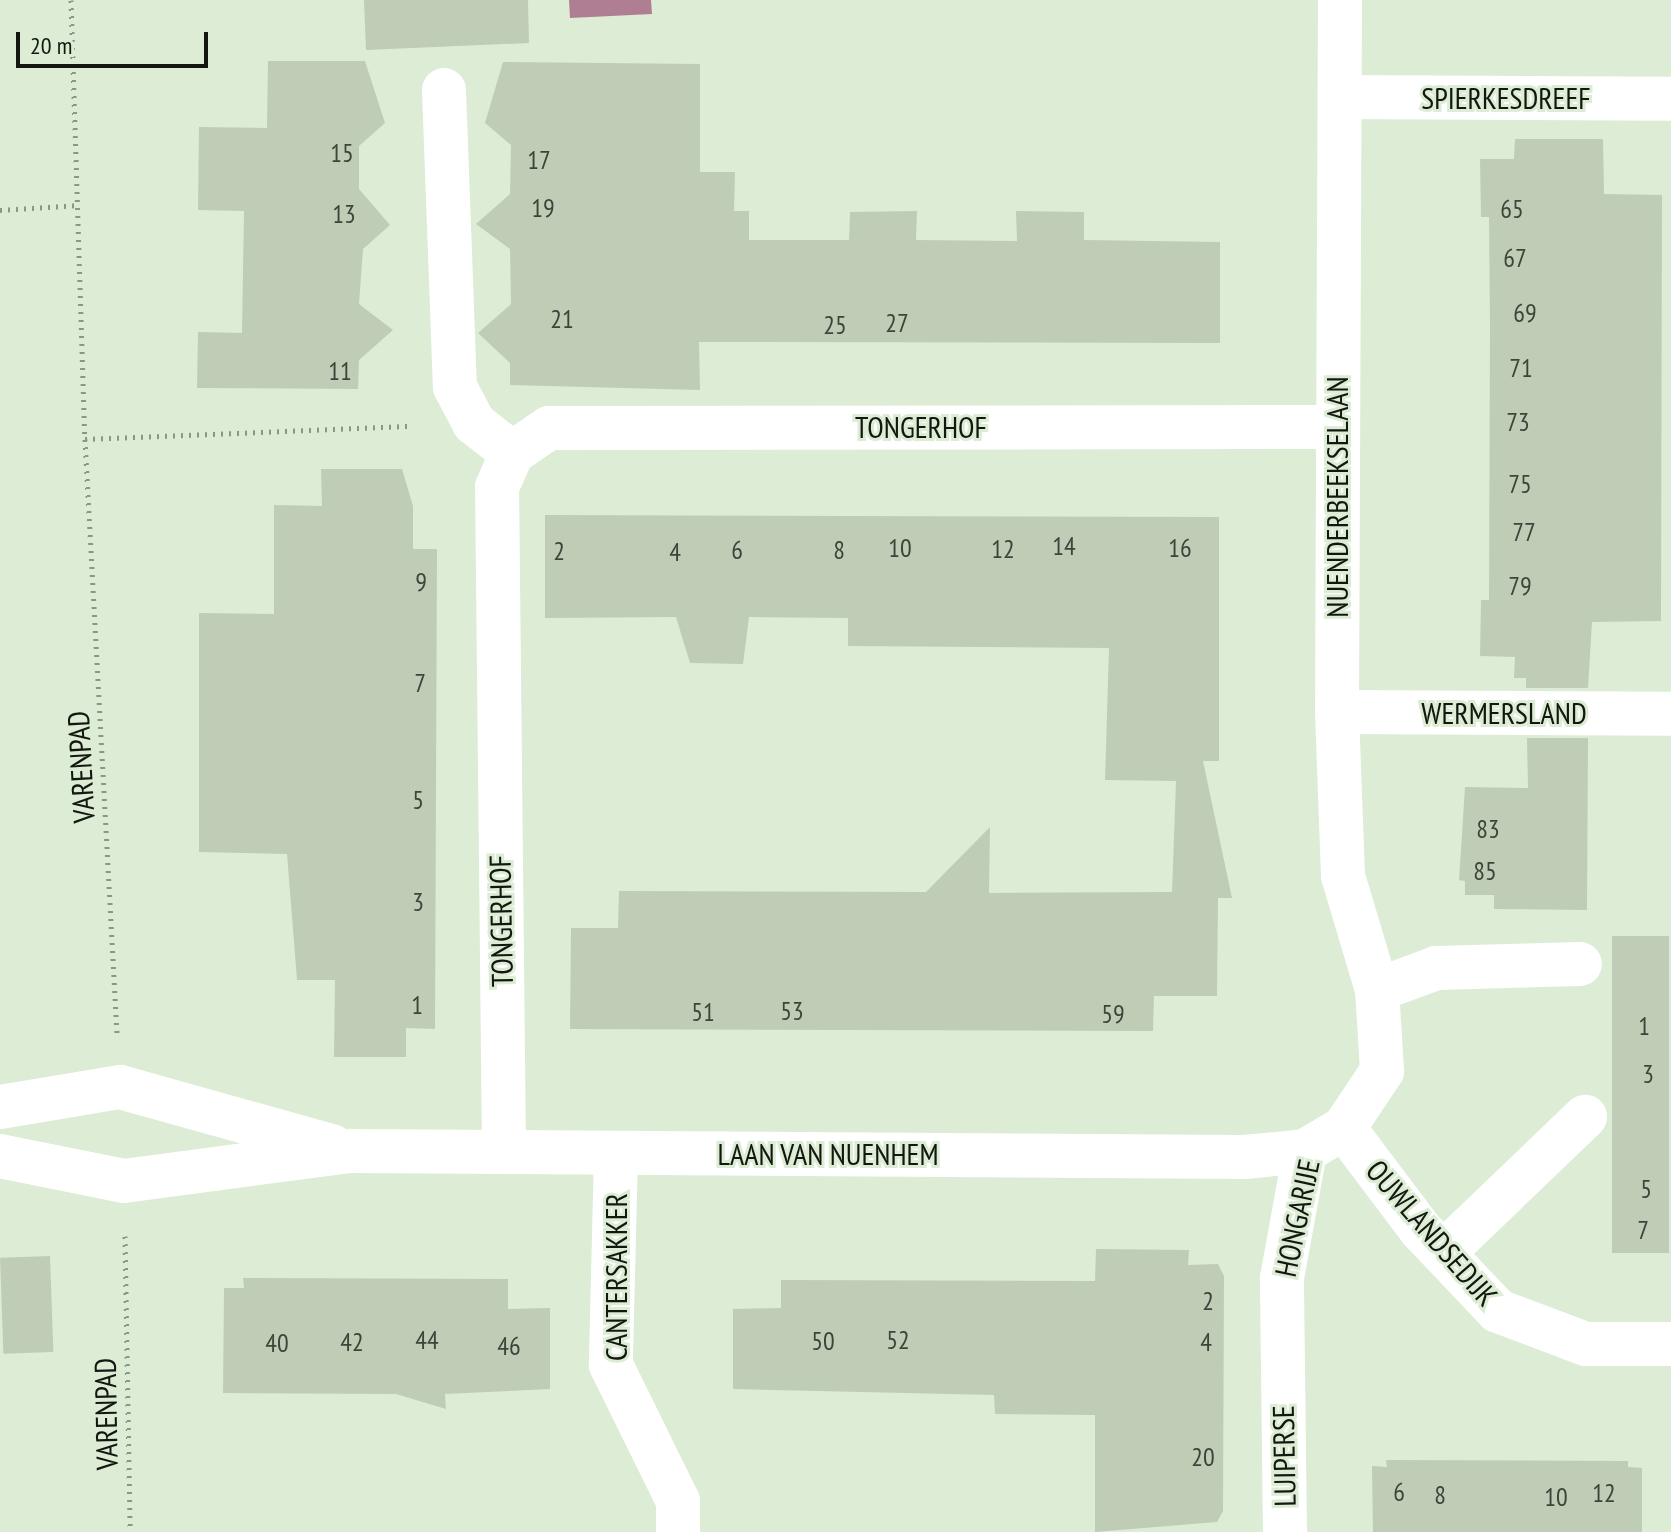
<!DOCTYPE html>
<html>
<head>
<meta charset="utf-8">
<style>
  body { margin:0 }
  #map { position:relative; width:1671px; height:1532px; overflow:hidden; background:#ddecd5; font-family:"PT Sans Narrow",sans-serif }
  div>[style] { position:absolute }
  .water>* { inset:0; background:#b07e92 }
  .building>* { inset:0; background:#bfcdb7; transform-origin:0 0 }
  .path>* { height:5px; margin-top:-2.5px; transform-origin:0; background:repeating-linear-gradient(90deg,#8b9685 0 2px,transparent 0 8px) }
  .minor>* { height:44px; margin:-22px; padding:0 22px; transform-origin:22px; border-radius:22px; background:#fff }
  span { translate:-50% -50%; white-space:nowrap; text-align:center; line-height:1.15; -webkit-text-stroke:6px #ddecd5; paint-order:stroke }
  .number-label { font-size:26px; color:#3d4439 }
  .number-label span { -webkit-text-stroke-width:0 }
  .street-label { font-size:30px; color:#12170f }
  .scale { position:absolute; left:16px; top:32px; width:192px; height:36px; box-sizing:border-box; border:4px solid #12170f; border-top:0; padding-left:10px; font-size:24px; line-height:28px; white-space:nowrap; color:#12170f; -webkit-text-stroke:6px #ddecd5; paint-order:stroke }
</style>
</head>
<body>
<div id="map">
  <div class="water">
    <div style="clip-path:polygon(569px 0,651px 0,652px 14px,570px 18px)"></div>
  </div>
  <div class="building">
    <div style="clip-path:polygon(364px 0,528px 0,529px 43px,366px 50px)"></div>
    <div style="clip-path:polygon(268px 61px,365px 61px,385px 123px,359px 146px,359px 189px,390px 225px,363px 249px,359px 304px,393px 330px,359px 360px,358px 389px,197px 388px,198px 332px,242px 333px,244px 211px,198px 210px,199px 127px,267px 128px)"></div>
    <div style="clip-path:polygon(503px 62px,700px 64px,700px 172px,735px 172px,734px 211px,749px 211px,749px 240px,849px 240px,850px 212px,917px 211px,916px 240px,1017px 241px,1016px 211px,1084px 212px,1084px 240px,1220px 242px,1220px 343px,699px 342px,700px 390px,510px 385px,510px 363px,478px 333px,511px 304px,510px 249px,476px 224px,510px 194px,511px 145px,485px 123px)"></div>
    <div style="clip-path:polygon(1515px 139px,1603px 139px,1604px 194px,1662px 195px,1661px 621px,1592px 622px,1588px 688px,1526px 688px,1526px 678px,1514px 678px,1515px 657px,1480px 656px,1481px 600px,1489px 600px,1490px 325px,1489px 217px,1481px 217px,1480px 159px,1514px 159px)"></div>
    <div style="clip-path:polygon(321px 469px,402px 469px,413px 506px,413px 549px,437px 549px,435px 1029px,406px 1028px,406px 1057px,334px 1057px,335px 980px,297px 980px,287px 854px,199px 852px,199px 613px,274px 614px,274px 505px,322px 506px)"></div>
    <div style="clip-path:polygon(545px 515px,1219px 517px,1219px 761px,1203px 761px,1232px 898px,1218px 898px,1217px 996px,1154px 996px,1153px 1031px,570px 1029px,571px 928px,618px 928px,619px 891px,926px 892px,990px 827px,989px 893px,1172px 892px,1176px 781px,1105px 780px,1109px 648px,848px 646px,848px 618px,749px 617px,743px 664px,690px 663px,676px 617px,545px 618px)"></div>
    <div style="clip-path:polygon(1527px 738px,1588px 738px,1587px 910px,1494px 909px,1494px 895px,1465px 895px,1465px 881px,1459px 880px,1465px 787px,1528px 788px)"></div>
    <div style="left:1669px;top:936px;width:317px;height:57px;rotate:90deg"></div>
    <div style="clip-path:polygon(1096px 1249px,1189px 1250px,1188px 1265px,1218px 1264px,1224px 1276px,1223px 1511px,1217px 1522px,1095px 1532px,1095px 1415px,995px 1414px,994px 1395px,733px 1389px,733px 1309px,781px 1308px,781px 1280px,1095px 1281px)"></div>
    <div style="left:50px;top:1256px;width:96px;height:50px;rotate:88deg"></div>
    <div style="clip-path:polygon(243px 1278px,508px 1279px,508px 1309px,550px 1308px,550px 1389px,445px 1394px,446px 1409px,396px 1394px,223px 1393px,224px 1288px,244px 1288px)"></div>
    <div style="clip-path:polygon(1386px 1460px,1628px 1461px,1628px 1467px,1642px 1468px,1642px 1532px,1373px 1532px,1372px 1466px,1387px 1467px)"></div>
  </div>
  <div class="path">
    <div style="left:71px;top:0;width:439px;rotate:88.2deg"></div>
    <div style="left:85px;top:439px;width:596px;rotate:86.92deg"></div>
    <div style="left:0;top:210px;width:80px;rotate:-3.6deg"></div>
    <div style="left:85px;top:439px;width:328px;rotate:-2.3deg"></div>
    <div style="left:125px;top:1236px;width:296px;rotate:89deg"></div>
  </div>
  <div class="minor">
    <div style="left:444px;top:90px;width:297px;rotate:87.9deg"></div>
    <div style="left:455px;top:387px;width:41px;rotate:62.2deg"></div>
    <div style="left:474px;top:423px;width:48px;rotate:38.3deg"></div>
    <div style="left:512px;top:453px;width:45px;rotate:-34deg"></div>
    <div style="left:549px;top:428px;width:788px;rotate:-0.07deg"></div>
    <div style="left:1340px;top:97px;width:331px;rotate:0.3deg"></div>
    <div style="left:1337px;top:712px;width:334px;rotate:0.3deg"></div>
    <div style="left:1377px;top:990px;width:63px;rotate:-20.4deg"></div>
    <div style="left:1436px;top:968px;width:144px;rotate:-1.6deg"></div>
    <div style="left:0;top:1107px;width:122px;rotate:-9.5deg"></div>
    <div style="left:120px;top:1087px;width:220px;rotate:15.6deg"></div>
    <div style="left:1344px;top:1128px;width:128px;rotate:53deg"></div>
    <div style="left:1421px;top:1230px;width:112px;rotate:46.5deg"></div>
    <div style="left:1498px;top:1311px;width:94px;rotate:20.6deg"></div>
    <div style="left:1586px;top:1344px;width:85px"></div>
    <div style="left:504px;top:1151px;width:664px;rotate:-90.6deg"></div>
    <div style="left:497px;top:487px;width:37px;rotate:-66deg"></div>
    <div style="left:616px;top:1153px;width:212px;rotate:91.4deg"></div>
    <div style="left:611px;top:1365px;width:152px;rotate:63.8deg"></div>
    <div style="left:678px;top:1501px;width:31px;rotate:90deg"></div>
    <div style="left:0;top:1156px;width:126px;rotate:11.4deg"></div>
    <div style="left:124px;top:1181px;width:228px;rotate:-7.6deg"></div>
    <div style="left:350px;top:1151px;width:895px;rotate:0.38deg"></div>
    <div style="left:1245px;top:1157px;width:60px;rotate:-5.7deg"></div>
    <div style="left:1305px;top:1151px;width:45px;rotate:-30.5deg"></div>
    <div style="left:1344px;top:1128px;width:69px;rotate:-56.3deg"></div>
    <div style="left:1382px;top:1071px;width:81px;rotate:-93.5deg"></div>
    <div style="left:1377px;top:990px;width:119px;rotate:-106.6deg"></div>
    <div style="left:1343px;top:876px;width:164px;rotate:-92.1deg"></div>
    <div style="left:1337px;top:712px;width:712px;rotate:-89.76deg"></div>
    <div style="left:1443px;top:1253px;width:197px;rotate:-43.8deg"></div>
    <div style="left:1285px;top:1532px;width:254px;rotate:-90.7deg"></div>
    <div style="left:1282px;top:1278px;width:129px;rotate:-79.7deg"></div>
  </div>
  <div class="number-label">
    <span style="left:342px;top:153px">15</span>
    <span style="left:539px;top:160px">17</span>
    <span style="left:543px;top:208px">19</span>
    <span style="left:1512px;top:209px">65</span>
    <span style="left:344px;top:214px">13</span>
    <span style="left:1515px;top:258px">67</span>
    <span style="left:1525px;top:313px">69</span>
    <span style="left:562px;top:319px">21</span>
    <span style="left:897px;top:323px">27</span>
    <span style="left:835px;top:325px">25</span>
    <span style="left:1521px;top:368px">71</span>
    <span style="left:340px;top:371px">11</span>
    <span style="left:1518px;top:422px">73</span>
    <span style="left:1520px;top:484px">75</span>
    <span style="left:1524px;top:532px">77</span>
    <span style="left:1064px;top:546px">14</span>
    <span style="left:900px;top:548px">10</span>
    <span style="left:1180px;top:548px">16</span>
    <span style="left:1003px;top:549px">12</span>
    <span style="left:737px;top:550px">6</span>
    <span style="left:839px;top:550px">8</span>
    <span style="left:559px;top:551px">2</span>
    <span style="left:675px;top:552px">4</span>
    <span style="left:421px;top:582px">9</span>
    <span style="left:1520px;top:586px">79</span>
    <span style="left:420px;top:683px">7</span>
    <span style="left:418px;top:800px">5</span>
    <span style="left:1488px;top:829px">83</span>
    <span style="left:1485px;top:871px">85</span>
    <span style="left:418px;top:902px">3</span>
    <span style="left:417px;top:1005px">1</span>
    <span style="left:792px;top:1011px">53</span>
    <span style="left:703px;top:1012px">51</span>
    <span style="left:1113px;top:1014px">59</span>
    <span style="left:1644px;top:1026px">1</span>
    <span style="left:1648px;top:1074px">3</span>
    <span style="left:1646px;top:1189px">5</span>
    <span style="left:1643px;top:1230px">7</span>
    <span style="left:1208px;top:1301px">2</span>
    <span style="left:427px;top:1340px">44</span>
    <span style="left:898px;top:1340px">52</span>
    <span style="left:823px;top:1341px">50</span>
    <span style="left:352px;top:1342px">42</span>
    <span style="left:1206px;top:1342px">4</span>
    <span style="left:277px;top:1343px">40</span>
    <span style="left:509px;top:1346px">46</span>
    <span style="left:1203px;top:1457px">20</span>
    <span style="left:1399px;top:1492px">6</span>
    <span style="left:1604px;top:1493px">12</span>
    <span style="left:1440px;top:1495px">8</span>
    <span style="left:1556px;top:1497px">10</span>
  </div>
  <div class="street-label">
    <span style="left:1506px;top:98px">SPIERKESDREEF</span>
    <span style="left:921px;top:427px">TONGERHOF</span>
    <span style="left:1337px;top:497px;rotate:-90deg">NUENDERBEEKSELAAN</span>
    <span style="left:1504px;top:713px">WERMERSLAND</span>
    <span style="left:81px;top:767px;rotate:-93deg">VARENPAD</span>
    <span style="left:501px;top:921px;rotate:-91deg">TONGERHOF</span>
    <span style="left:828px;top:1154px">LAAN VAN NUENHEM</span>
    <span style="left:1297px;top:1218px;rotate:-78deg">HONGARIJE</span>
    <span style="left:1432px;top:1233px;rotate:49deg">OUWLANDSEDIJK</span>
    <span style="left:616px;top:1277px;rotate:-90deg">CANTERSAKKER</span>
    <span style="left:106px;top:1414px;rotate:-91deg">VARENPAD</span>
    <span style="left:1284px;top:1456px;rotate:-91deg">LUIPERSE</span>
  </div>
  <div class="scale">20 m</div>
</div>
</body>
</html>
